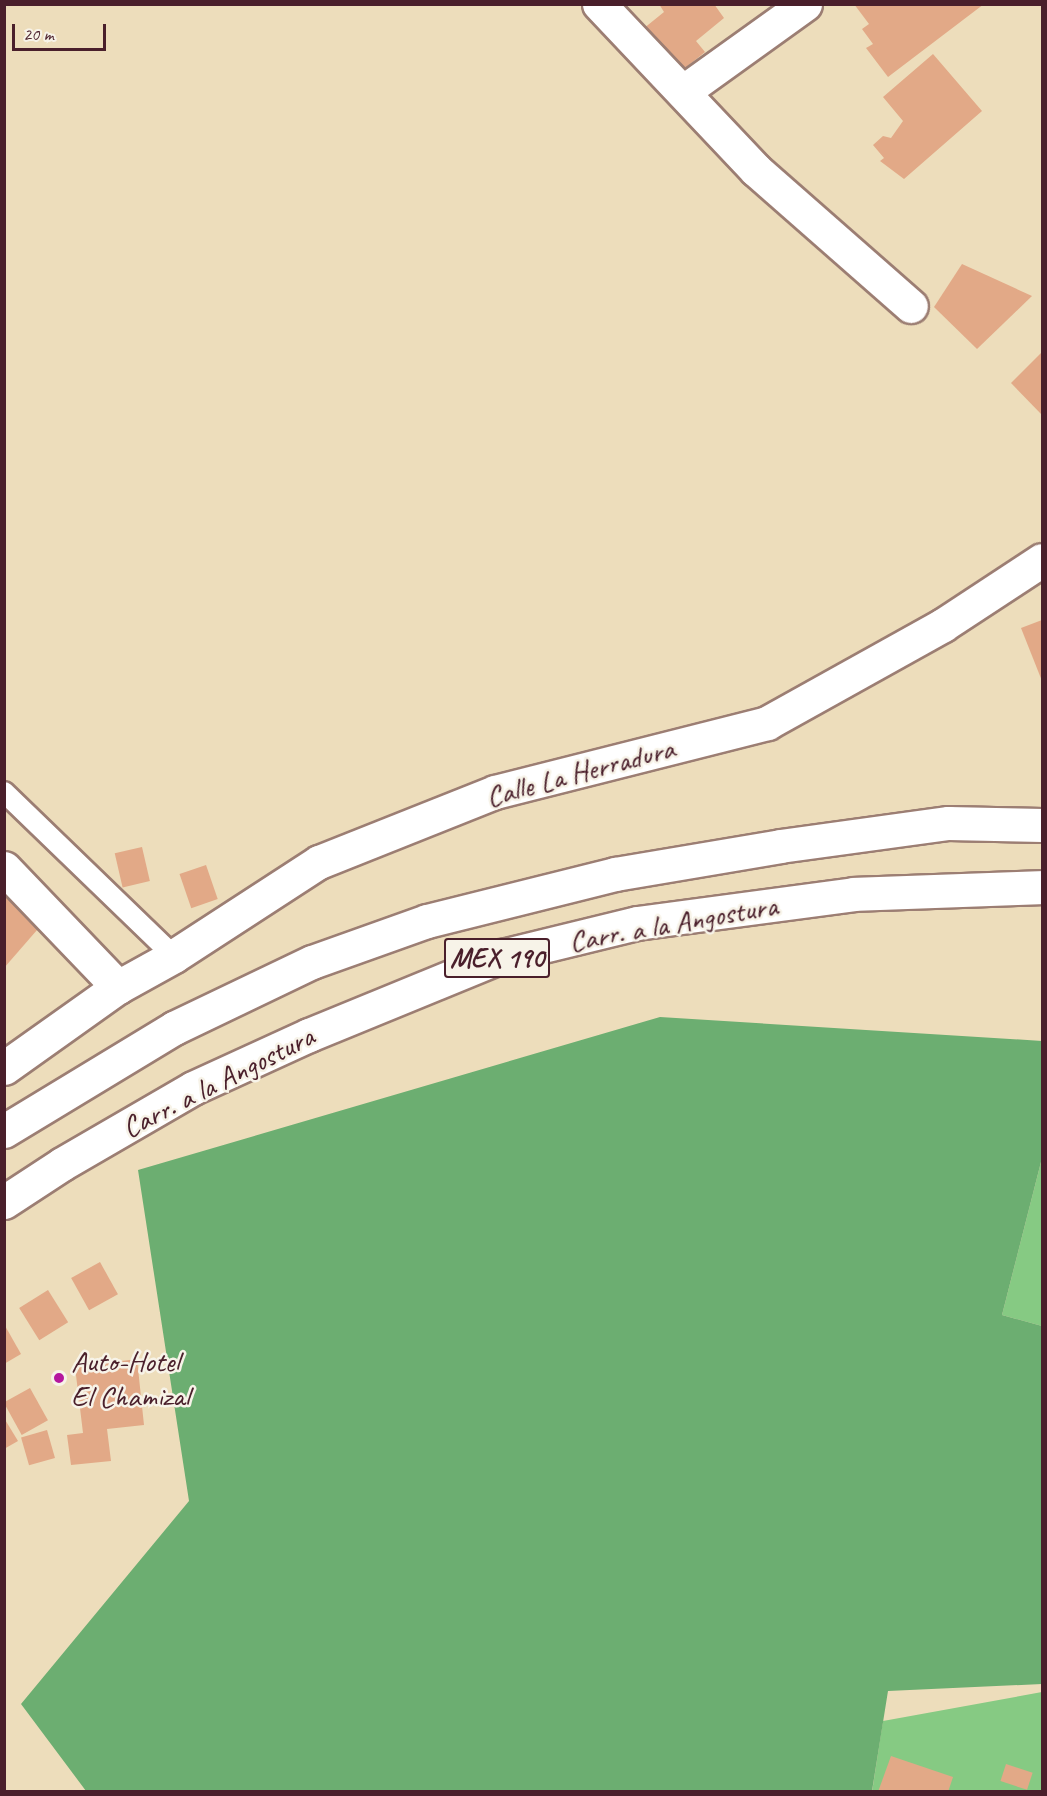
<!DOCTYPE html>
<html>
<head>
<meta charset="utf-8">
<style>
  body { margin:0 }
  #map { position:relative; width:1047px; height:1796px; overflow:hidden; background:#edddbb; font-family:Caveat,sans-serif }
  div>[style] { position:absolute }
  .green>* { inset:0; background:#86ca83 }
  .forest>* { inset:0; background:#6cae71 }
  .building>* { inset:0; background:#e2a987; transform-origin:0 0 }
  .roads { filter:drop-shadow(2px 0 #9c7e73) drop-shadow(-2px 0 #9c7e73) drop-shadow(0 2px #9c7e73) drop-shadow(0 -2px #9c7e73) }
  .service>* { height:20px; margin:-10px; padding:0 10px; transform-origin:10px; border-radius:10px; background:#fff }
  .minor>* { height:33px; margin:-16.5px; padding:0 16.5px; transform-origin:16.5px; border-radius:16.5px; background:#fff }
  .primary>* { height:33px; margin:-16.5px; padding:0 16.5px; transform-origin:16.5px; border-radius:16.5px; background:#fff }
  .dots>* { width:16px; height:16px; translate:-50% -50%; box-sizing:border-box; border:3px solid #f7f3e8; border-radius:50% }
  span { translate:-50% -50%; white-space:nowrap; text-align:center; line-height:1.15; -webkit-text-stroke:5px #f7f3e8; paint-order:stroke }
  .shield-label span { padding:2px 4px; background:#f7f3e8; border:2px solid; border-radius:4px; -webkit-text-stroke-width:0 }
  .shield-label { font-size:28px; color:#4a1f2b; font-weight:700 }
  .street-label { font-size:30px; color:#4a1f2b }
  .poi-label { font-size:30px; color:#4a1f2b }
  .left { translate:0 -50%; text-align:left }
  .frame { position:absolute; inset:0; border:6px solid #4a1f2b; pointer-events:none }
  .scale { position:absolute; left:12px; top:24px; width:94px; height:27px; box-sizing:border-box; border:3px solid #4a1f2b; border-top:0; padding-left:8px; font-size:18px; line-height:21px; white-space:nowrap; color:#4a1f2b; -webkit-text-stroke:4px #f7f3e8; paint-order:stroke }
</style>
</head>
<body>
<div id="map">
  <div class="green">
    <div style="clip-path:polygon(1042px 1158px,1042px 1326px,1002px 1315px)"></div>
    <div style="clip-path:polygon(1042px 1692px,1042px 1791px,872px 1792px,883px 1721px)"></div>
  </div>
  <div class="forest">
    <div style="clip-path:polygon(660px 1017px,1042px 1041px,1042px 1158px,1002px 1315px,1042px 1326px,1042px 1684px,888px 1691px,872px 1791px,86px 1791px,21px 1704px,189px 1501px,138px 1170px)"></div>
  </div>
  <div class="building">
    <div style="clip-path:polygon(659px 4px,714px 4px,724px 18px,696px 41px,705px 52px,679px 73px,643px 29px,664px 12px)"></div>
    <div style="clip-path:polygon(854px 4px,984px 4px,888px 77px,866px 48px,873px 44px,862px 29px,869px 24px)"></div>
    <div style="clip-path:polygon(933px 54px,982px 111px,904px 179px,880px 161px,884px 158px,873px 145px,883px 136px,891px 138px,903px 121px,883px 97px)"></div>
    <div style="clip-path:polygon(962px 264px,1032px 296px,977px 349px,934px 307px)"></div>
    <div style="clip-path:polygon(1042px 352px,1042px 415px,1011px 383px)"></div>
    <div style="clip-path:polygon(1042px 620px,1042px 681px,1021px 628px)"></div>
    <div style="left:142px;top:847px;width:35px;height:28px;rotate:77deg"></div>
    <div style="left:206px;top:865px;width:36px;height:28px;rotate:71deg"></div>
    <div style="clip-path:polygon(4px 891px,44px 922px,4px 968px)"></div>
    <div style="left:100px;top:1262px;width:37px;height:33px;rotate:61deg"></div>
    <div style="left:48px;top:1290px;width:38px;height:34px;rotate:58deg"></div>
    <div style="clip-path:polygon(4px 1324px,21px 1354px,4px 1364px)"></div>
    <div style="clip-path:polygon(137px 1359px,144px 1425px,107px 1429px,111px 1461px,71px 1465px,67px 1435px,83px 1433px,75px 1367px)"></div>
    <div style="left:30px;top:1388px;width:37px;height:30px;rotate:61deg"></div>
    <div style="clip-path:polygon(4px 1418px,18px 1441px,4px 1449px)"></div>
    <div style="left:47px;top:1430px;width:29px;height:27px;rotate:74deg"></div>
    <div style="clip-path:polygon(891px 1756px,953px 1777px,948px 1792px,878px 1792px)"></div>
    <div style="left:1006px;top:1764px;width:28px;height:18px;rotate:18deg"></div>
  </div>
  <div class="roads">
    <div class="service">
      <div style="left:4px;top:792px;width:236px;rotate:44deg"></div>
    </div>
    <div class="minor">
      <div style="left:599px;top:4px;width:228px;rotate:46.6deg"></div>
      <div style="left:756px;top:170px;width:206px;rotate:41.3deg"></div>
      <div style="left:684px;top:91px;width:149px;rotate:-35.7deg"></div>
      <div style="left:4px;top:868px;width:165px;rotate:46.2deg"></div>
      <div style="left:4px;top:1068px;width:140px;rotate:-35.4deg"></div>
      <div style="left:118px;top:987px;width:64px;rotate:-29deg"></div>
      <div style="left:174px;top:956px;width:173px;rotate:-33deg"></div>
      <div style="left:319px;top:862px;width:189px;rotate:-21.7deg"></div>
      <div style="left:495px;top:792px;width:281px;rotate:-14.2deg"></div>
      <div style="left:767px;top:723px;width:201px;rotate:-29.1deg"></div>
      <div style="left:943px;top:625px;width:118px;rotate:-33.3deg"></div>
    </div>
    <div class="primary">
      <div style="left:4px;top:1131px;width:199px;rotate:-31.2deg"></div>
      <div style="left:174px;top:1028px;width:153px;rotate:-25.6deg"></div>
      <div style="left:312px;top:962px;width:122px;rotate:-19.6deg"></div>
      <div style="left:427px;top:921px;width:194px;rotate:-14deg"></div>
      <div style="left:615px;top:874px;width:167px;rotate:-9.6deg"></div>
      <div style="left:780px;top:846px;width:170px;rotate:-7.8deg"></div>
      <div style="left:948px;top:823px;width:94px;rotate:1.2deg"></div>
      <div style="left:4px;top:1202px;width:69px;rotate:-33.2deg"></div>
      <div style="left:62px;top:1164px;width:151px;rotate:-30.1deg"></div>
      <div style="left:193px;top:1088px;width:128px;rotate:-24.6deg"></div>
      <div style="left:309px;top:1035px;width:209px;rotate:-22.3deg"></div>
      <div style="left:502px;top:956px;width:139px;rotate:-13.7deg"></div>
      <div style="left:637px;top:923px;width:219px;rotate:-7.6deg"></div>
      <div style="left:854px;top:894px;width:188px;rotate:-2.1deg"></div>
    </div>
  </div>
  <div class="dots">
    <div style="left:59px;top:1378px;background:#b5179e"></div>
  </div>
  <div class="shield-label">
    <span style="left:497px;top:958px">MEX 190</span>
  </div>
  <div class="street-label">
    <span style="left:580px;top:772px;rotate:-15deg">Calle La Herradura</span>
    <span style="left:673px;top:923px;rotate:-10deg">Carr. a la Angostura</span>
    <span style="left:218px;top:1082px;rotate:-27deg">Carr. a la Angostura</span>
  </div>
  <div class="poi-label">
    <span class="left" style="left:71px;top:1378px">Auto-Hotel<br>El Chamizal</span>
  </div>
  <div class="frame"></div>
  <div class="scale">20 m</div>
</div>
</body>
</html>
